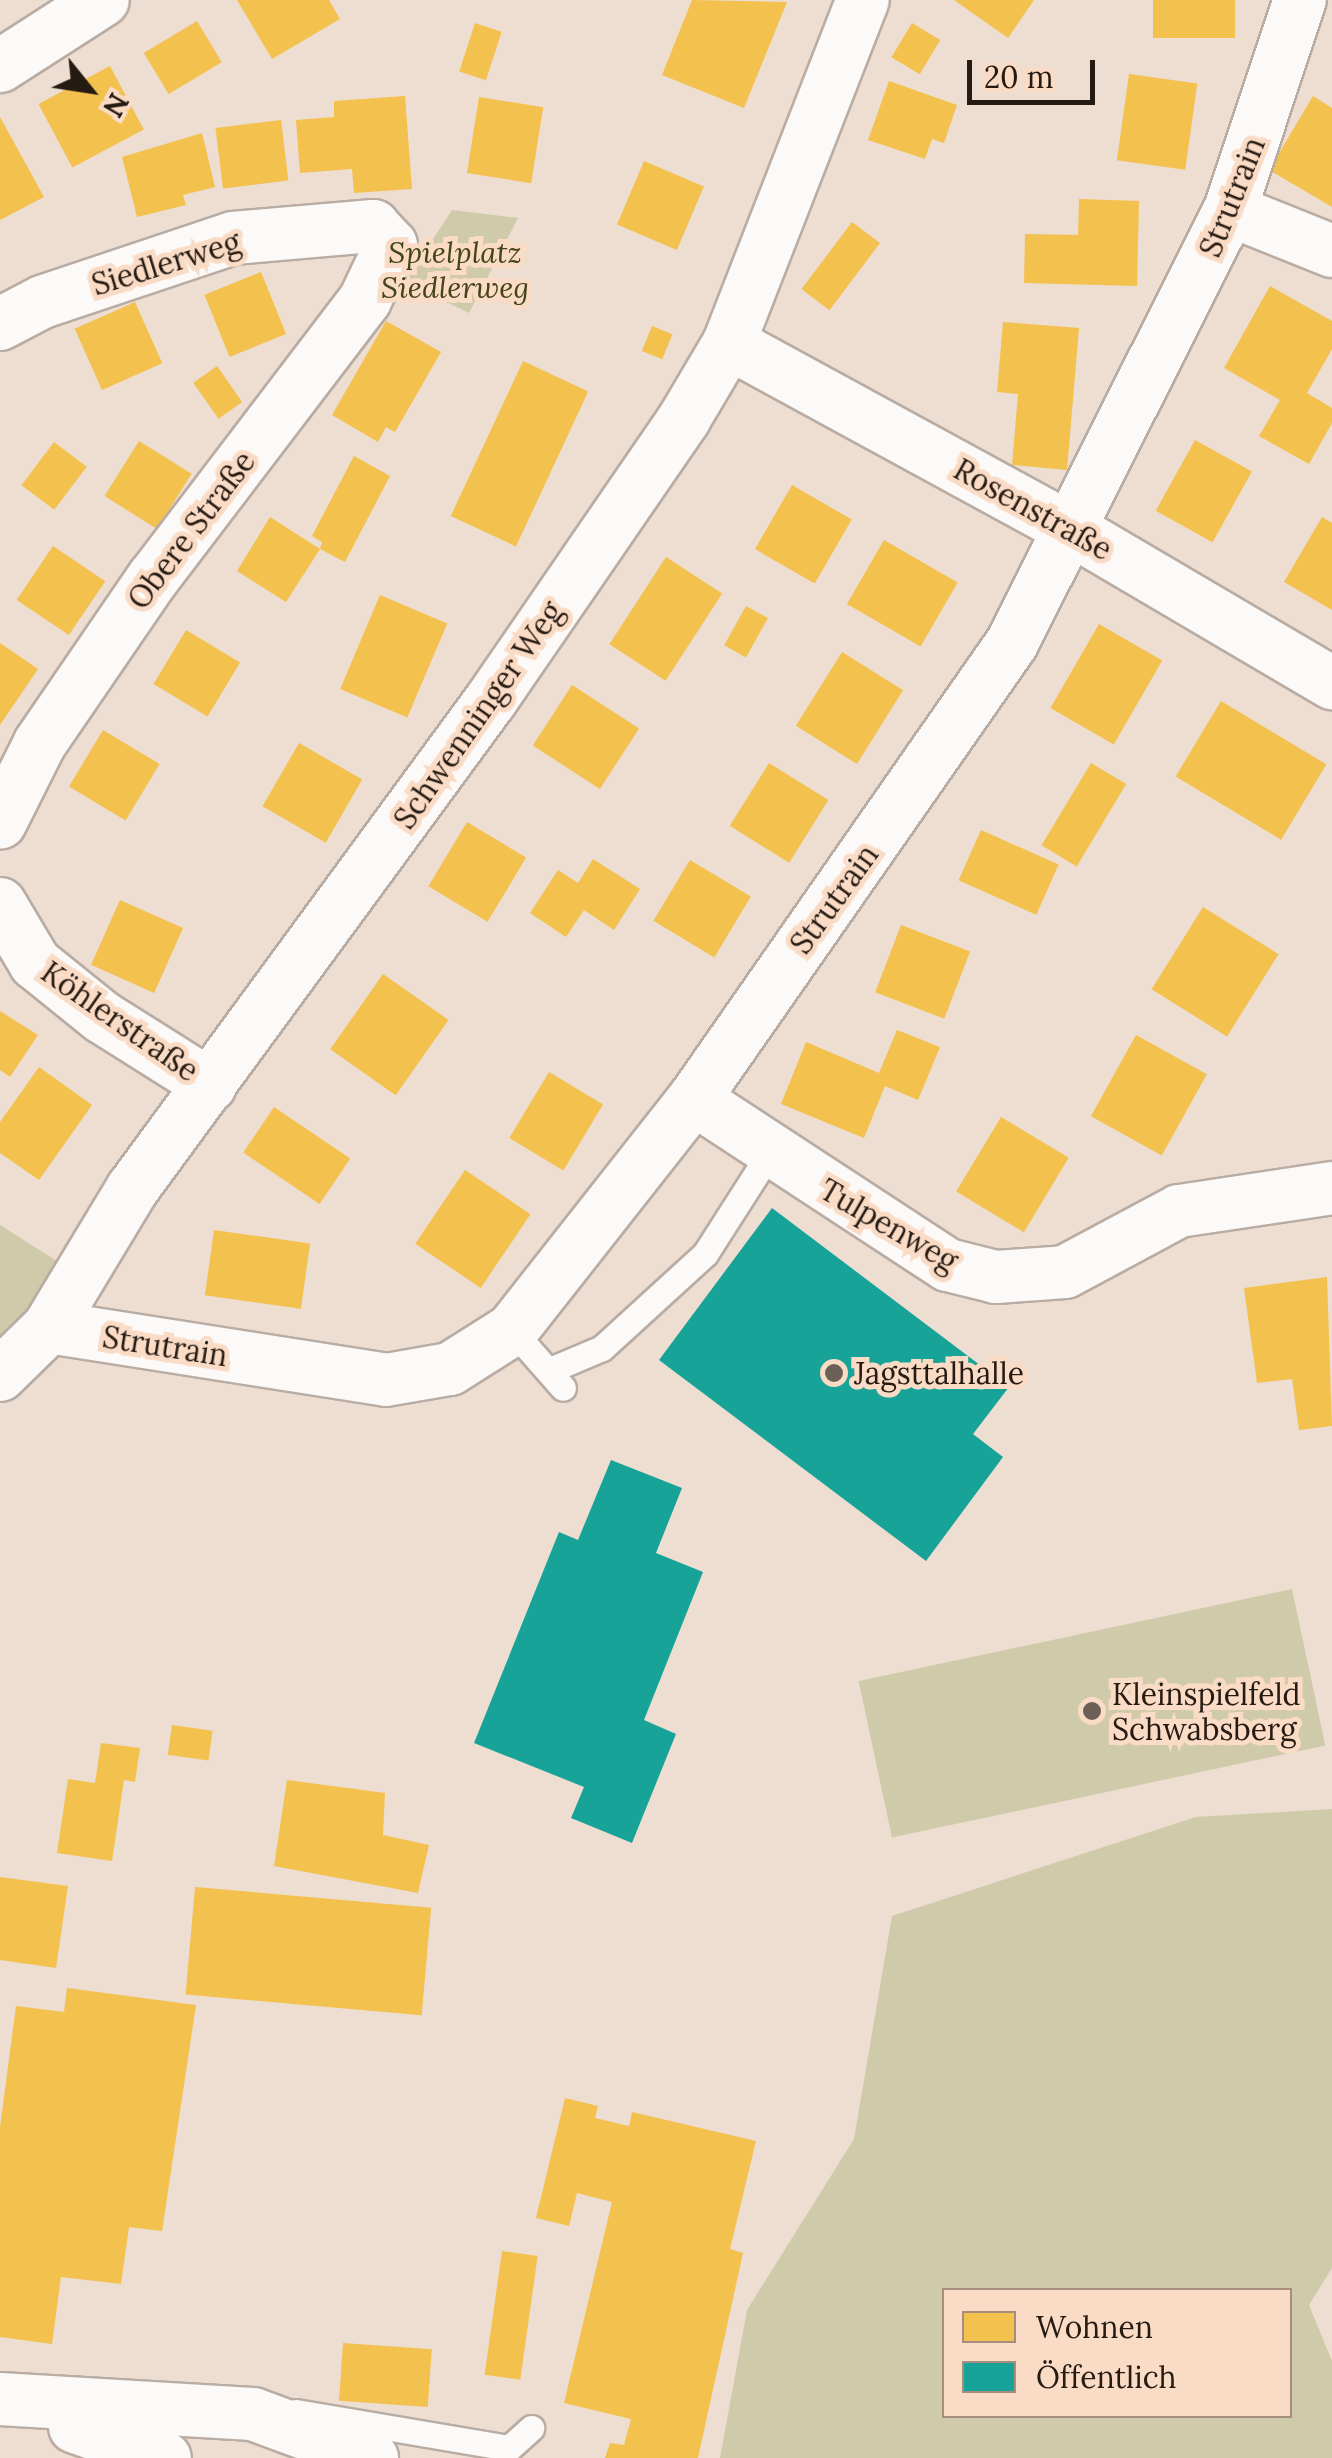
<!DOCTYPE html>
<html>
<head>
<meta charset="utf-8">
<style>
  body { margin:0 }
  #map { position:relative; width:1332px; height:2458px; overflow:hidden; background:#eeddd1; font-family:Lora,serif }
  div>[style] { position:absolute }
  .green>* { inset:0; background:#cfcaa9; transform-origin:0 0 }
  .homes>* { inset:0; background:#f2c14e; transform-origin:0 0 }
  .public>* { inset:0; background:#17a398 }
  .roads { filter:drop-shadow(2px 0 #b9aca3) drop-shadow(-2px 0 #b9aca3) drop-shadow(0 2px #b9aca3) drop-shadow(0 -2px #b9aca3) }
  .service>* { height:25px; margin:-12.5px; padding:0 12.5px; transform-origin:12.5px; border-radius:12.5px; background:#fcfaf8 }
  .minor>* { height:52px; margin:-26px; padding:0 26px; transform-origin:26px; border-radius:26px; background:#fcfaf8 }
  .dots>* { width:28px; height:28px; translate:-50% -50%; box-sizing:border-box; border:5px solid #fadbc5; border-radius:50% }
  span { translate:-50% -50%; white-space:nowrap; text-align:center; line-height:1.15; -webkit-text-stroke:10px #fadbc5; paint-order:stroke }
  .street-label { font-size:30px; color:#261b13 }
  .park-label { font-size:30px; color:#434519; font-style:italic }
  .poi-label { font-size:30px; color:#261b13 }
  .left { translate:0 -50%; text-align:left }
  .legend { position:absolute; left:942px; top:2288px; width:350px; height:130px; box-sizing:border-box; background:#fadbc5; border:2px solid #a58e7e; margin:0; padding:12px 18px; list-style:none; font-size:30px; color:#261b13 }
  .legend li { display:flex; align-items:center; gap:20px; height:50px }
  .legend b { width:50px; border:2px solid #a58e7e }
  .north { position:absolute; left:40px; top:40px; width:100px; height:100px; -webkit-text-stroke:8px #fadbc5; paint-order:stroke; rotate:120deg; font-size:28px; font-weight:700; line-height:40px; text-align:center; color:#261b13 }
  .north::after { content:''; display:block; margin:auto; width:35px; height:45px; background:#261b13; clip-path:polygon(50% 0,100% 100%,50% 72%,0 100%) }
  .scale { position:absolute; left:967px; top:60px; width:128px; height:45px; box-sizing:border-box; border:5px solid #261b13; border-top:0; padding-left:12px; font-size:30px; line-height:35px; white-space:nowrap; color:#261b13; -webkit-text-stroke:8px #fadbc5; paint-order:stroke }
</style>
</head>
<body>
<div id="map">
  <div class="green">
    <div style="clip-path:polygon(452px 210px,518px 218px,469px 313px,405px 282px)"></div>
    <div style="clip-path:polygon(0 1225px,68px 1268px,0 1361px)"></div>
    <div style="left:1292px;top:1589px;width:160px;height:443px;rotate:78deg"></div>
    <div style="clip-path:polygon(evenodd,1332px 1809px,1332px 2268px,1309px 2305px,1332px 2361px,1332px 2458px,720px 2458px,747px 2310px,854px 2139px,892px 1916px,1196px 1817px,1332px 1809px,944px 2290px,1290px 2290px,1290px 2416px,944px 2416px,944px 2290px)"></div>
  </div>
  <div class="homes">
    <div style="clip-path:polygon(237px 0,329px 0,340px 19px,272px 59px)"></div>
    <div style="clip-path:polygon(692px 0,787px 2px,744px 108px,662px 75px)"></div>
    <div style="clip-path:polygon(954px 0,1034px 0,1008px 38px)"></div>
    <div style="left:1153px;top:0;width:82px;height:38px"></div>
    <div style="left:197px;top:21px;width:48px;height:62px;rotate:59deg"></div>
    <div style="left:475px;top:23px;width:28px;height:51px;rotate:18deg"></div>
    <div style="left:912px;top:23px;width:33px;height:40px;rotate:31deg"></div>
    <div style="left:110px;top:66px;width:72px;height:81px;rotate:62deg"></div>
    <div style="left:1129px;top:74px;width:69px;height:87px;rotate:8deg"></div>
    <div style="clip-path:polygon(889px 81px,957px 105px,944px 143px,932px 139px,925px 159px,868px 140px)"></div>
    <div style="clip-path:polygon(405px 96px,412px 189px,354px 193px,352px 169px,300px 173px,296px 120px,334px 117px,334px 101px)"></div>
    <div style="clip-path:polygon(1313px 96px,1332px 108px,1332px 207px,1269px 170px)"></div>
    <div style="left:479px;top:97px;width:65px;height:77px;rotate:9deg"></div>
    <div style="clip-path:polygon(0 117px,44px 197px,0 220px)"></div>
    <div style="left:281px;top:120px;width:61px;height:66px;rotate:83deg"></div>
    <div style="clip-path:polygon(202px 133px,215px 187px,183px 195px,186px 205px,137px 217px,122px 157px)"></div>
    <div style="left:644px;top:161px;width:65px;height:69px;rotate:23deg"></div>
    <div style="clip-path:polygon(1079px 199px,1139px 201px,1137px 286px,1024px 283px,1025px 234px,1078px 235px)"></div>
    <div style="left:852px;top:222px;width:35px;height:84px;rotate:37deg"></div>
    <div style="left:261px;top:272px;width:67px;height:61px;rotate:68deg"></div>
    <div style="clip-path:polygon(1270px 286px,1332px 321px,1332px 349px,1307px 393px,1332px 408px,1332px 423px,1309px 464px,1259px 436px,1280px 400px,1224px 368px)"></div>
    <div style="left:135px;top:302px;width:67px;height:66px;rotate:66deg"></div>
    <div style="clip-path:polygon(386px 321px,441px 352px,395px 432px,386px 427px,378px 442px,332px 415px)"></div>
    <div style="clip-path:polygon(1003px 322px,1079px 328px,1067px 470px,1012px 465px,1018px 394px,997px 392px)"></div>
    <div style="left:652px;top:326px;width:22px;height:27px;rotate:22deg"></div>
    <div style="left:523px;top:361px;width:72px;height:171px;rotate:25deg"></div>
    <div style="left:217px;top:366px;width:44px;height:29px;rotate:55deg"></div>
    <div style="left:1195px;top:440px;width:65px;height:81px;rotate:29deg"></div>
    <div style="left:139px;top:441px;width:62px;height:65px;rotate:32deg"></div>
    <div style="left:54px;top:442px;width:41px;height:54px;rotate:37deg"></div>
    <div style="clip-path:polygon(354px 456px,390px 476px,345px 562px,320px 549px,286px 602px,237px 571px,270px 517px,320px 549px,322px 542px,312px 536px)"></div>
    <div style="left:792px;top:485px;width:69px;height:74px;rotate:30deg"></div>
    <div style="clip-path:polygon(1322px 517px,1332px 523px,1332px 610px,1284px 582px)"></div>
    <div style="left:884px;top:540px;width:85px;height:74px;rotate:30deg"></div>
    <div style="left:53px;top:546px;width:63px;height:65px;rotate:34deg"></div>
    <div style="left:666px;top:557px;width:67px;height:104px;rotate:33deg"></div>
    <div style="left:380px;top:595px;width:73px;height:102px;rotate:23deg"></div>
    <div style="left:746px;top:606px;width:25px;height:45px;rotate:29deg"></div>
    <div style="left:1099px;top:624px;width:73px;height:97px;rotate:30deg"></div>
    <div style="left:186px;top:630px;width:63px;height:63px;rotate:31deg"></div>
    <div style="clip-path:polygon(0 643px,38px 669px,0 725px)"></div>
    <div style="left:842px;top:652px;width:72px;height:87px;rotate:32deg"></div>
    <div style="left:572px;top:685px;width:80px;height:72px;rotate:33deg"></div>
    <div style="left:1221px;top:701px;width:123px;height:88px;rotate:31deg"></div>
    <div style="left:103px;top:730px;width:66px;height:66px;rotate:31deg"></div>
    <div style="left:299px;top:743px;width:73px;height:73px;rotate:30deg"></div>
    <div style="left:769px;top:763px;width:70px;height:74px;rotate:32deg"></div>
    <div style="left:1091px;top:763px;width:41px;height:96px;rotate:31deg"></div>
    <div style="left:467px;top:822px;width:69px;height:75px;rotate:31deg"></div>
    <div style="left:981px;top:830px;width:85px;height:55px;rotate:24deg"></div>
    <div style="clip-path:polygon(593px 859px,640px 889px,614px 930px,584px 910px,566px 937px,530px 913px,558px 870px,578px 883px)"></div>
    <div style="left:690px;top:860px;width:71px;height:71px;rotate:31deg"></div>
    <div style="left:120px;top:900px;width:69px;height:71px;rotate:24deg"></div>
    <div style="left:1203px;top:907px;width:89px;height:97px;rotate:32deg"></div>
    <div style="left:901px;top:925px;width:74px;height:72px;rotate:21deg"></div>
    <div style="left:383px;top:974px;width:80px;height:92px;rotate:35deg"></div>
    <div style="clip-path:polygon(0 1011px,38px 1035px,10px 1077px,0 1070px)"></div>
    <div style="clip-path:polygon(897px 1030px,940px 1047px,918px 1100px,885px 1086px,864px 1138px,781px 1104px,806px 1042px,879px 1073px)"></div>
    <div style="left:1136px;top:1035px;width:81px;height:93px;rotate:29deg"></div>
    <div style="clip-path:polygon(39px 1067px,92px 1105px,39px 1180px,0 1153px,0 1122px)"></div>
    <div style="left:549px;top:1072px;width:63px;height:77px;rotate:31deg"></div>
    <div style="left:274px;top:1107px;width:92px;height:55px;rotate:34deg"></div>
    <div style="left:1001px;top:1117px;width:79px;height:87px;rotate:31deg"></div>
    <div style="left:465px;top:1170px;width:79px;height:89px;rotate:34deg"></div>
    <div style="left:214px;top:1230px;width:97px;height:66px;rotate:8deg"></div>
    <div style="clip-path:polygon(1327px 1277px,1332px 1426px,1299px 1430px,1292px 1379px,1257px 1383px,1244px 1288px)"></div>
    <div style="left:172px;top:1725px;width:41px;height:30px;rotate:8deg"></div>
    <div style="clip-path:polygon(101px 1743px,140px 1748px,135px 1782px,124px 1780px,112px 1861px,57px 1853px,68px 1779px,95px 1783px)"></div>
    <div style="clip-path:polygon(287px 1780px,385px 1793px,383px 1835px,429px 1845px,418px 1893px,274px 1866px)"></div>
    <div style="clip-path:polygon(0 1877px,68px 1886px,56px 1968px,0 1960px)"></div>
    <div style="left:195px;top:1887px;width:237px;height:108px;rotate:5deg"></div>
    <div style="clip-path:polygon(67px 1988px,196px 2005px,162px 2231px,129px 2227px,121px 2284px,61px 2277px,52px 2344px,0 2337px,0 2127px,16px 2006px,64px 2012px)"></div>
    <div style="clip-path:polygon(565px 2098px,598px 2106px,595px 2118px,629px 2126px,632px 2112px,756px 2141px,730px 2249px,743px 2253px,698px 2458px,605px 2458px,610px 2443px,624px 2445px,631px 2419px,564px 2403px,612px 2202px,577px 2193px,569px 2226px,536px 2218px)"></div>
    <div style="left:502px;top:2251px;width:36px;height:125px;rotate:8deg"></div>
    <div style="left:343px;top:2343px;width:89px;height:58px;rotate:4deg"></div>
  </div>
  <div class="public">
    <div style="clip-path:polygon(772px 1208px,1009px 1387px,973px 1434px,1003px 1457px,926px 1561px,659px 1360px)"></div>
    <div style="clip-path:polygon(611px 1460px,682px 1488px,656px 1553px,703px 1572px,644px 1720px,676px 1734px,632px 1843px,571px 1818px,584px 1787px,474px 1743px,559px 1532px,578px 1540px)"></div>
  </div>
  <div class="roads">
    <div class="service">
      <div style="left:512px;top:1330px;width:77px;rotate:48.7deg"></div>
      <div style="left:550px;top:1370px;width:56px;rotate:-22.9deg"></div>
      <div style="left:602px;top:1348px;width:139px;rotate:-42.4deg"></div>
      <div style="left:705px;top:1254px;width:119px;rotate:-57.4deg"></div>
      <div style="left:296px;top:2412px;width:216px;rotate:9.6deg"></div>
      <div style="left:509px;top:2448px;width:30px;rotate:-42deg"></div>
    </div>
    <div class="minor">
      <div style="left:0;top:66px;width:122px;rotate:-32.7deg"></div>
      <div style="left:1230px;top:210px;width:110px;rotate:21.9deg"></div>
      <div style="left:0;top:324px;width:47px;rotate:-27.6deg"></div>
      <div style="left:42px;top:302px;width:201px;rotate:-18.5deg"></div>
      <div style="left:233px;top:238px;width:141px;rotate:-4.9deg"></div>
      <div style="left:373px;top:226px;width:26px;rotate:47deg"></div>
      <div style="left:391px;top:245px;width:61px;rotate:115.3deg"></div>
      <div style="left:365px;top:300px;width:350px;rotate:127.3deg"></div>
      <div style="left:153px;top:578px;width:200px;rotate:124.4deg"></div>
      <div style="left:40px;top:743px;width:89px;rotate:116.6deg"></div>
      <div style="left:729px;top:343px;width:391px;rotate:28.6deg"></div>
      <div style="left:1072px;top:530px;width:302px;rotate:30.5deg"></div>
      <div style="left:0;top:904px;width:69px;rotate:59.3deg"></div>
      <div style="left:35px;top:963px;width:86px;rotate:38.9deg"></div>
      <div style="left:102px;top:1017px;width:128px;rotate:32.2deg"></div>
      <div style="left:694px;top:1099px;width:303px;rotate:33.2deg"></div>
      <div style="left:948px;top:1265px;width:49px;rotate:14deg"></div>
      <div style="left:996px;top:1277px;width:69px;rotate:-4.1deg"></div>
      <div style="left:1065px;top:1272px;width:129px;rotate:-28.2deg"></div>
      <div style="left:1179px;top:1211px;width:155px;rotate:-8.5deg"></div>
      <div style="left:49px;top:1327px;width:341px;rotate:8.9deg"></div>
      <div style="left:386px;top:1380px;width:65px;rotate:-9.8deg"></div>
      <div style="left:450px;top:1369px;width:73px;rotate:-32.2deg"></div>
      <div style="left:512px;top:1330px;width:294px;rotate:-51.8deg"></div>
      <div style="left:694px;top:1099px;width:556px;rotate:-55.11deg"></div>
      <div style="left:1012px;top:643px;width:485px;rotate:-63.3deg"></div>
      <div style="left:1230px;top:210px;width:221px;rotate:-71.6deg"></div>
      <div style="left:0;top:1375px;width:69px;rotate:-44.4deg"></div>
      <div style="left:49px;top:1327px;width:162px;rotate:-58.9deg"></div>
      <div style="left:133px;top:1188px;width:605px;rotate:-53.74deg"></div>
      <div style="left:491px;top:700px;width:341px;rotate:-55.5deg"></div>
      <div style="left:684px;top:419px;width:88px;rotate:-59.4deg"></div>
      <div style="left:729px;top:343px;width:368px;rotate:-68.7deg"></div>
      <div style="left:0;top:2399px;width:253px;rotate:3.4deg"></div>
      <div style="left:253px;top:2414px;width:127px;rotate:20.3deg"></div>
      <div style="left:75px;top:2427px;width:95px;rotate:19deg"></div>
    </div>
  </div>
  <div class="dots">
    <div style="left:834px;top:1373px;background:#6c5f56"></div>
    <div style="left:1092px;top:1711px;background:#6c5f56"></div>
  </div>
  <div class="street-label">
    <span style="left:1232px;top:197px;rotate:-68deg">Strutrain</span>
    <span style="left:166px;top:263px;rotate:-17deg">Siedlerweg</span>
    <span style="left:1033px;top:509px;rotate:29deg">Rosenstraße</span>
    <span style="left:191px;top:530px;rotate:-53deg">Obere Straße</span>
    <span style="left:478px;top:715px;rotate:-55deg">Schwenninger Weg</span>
    <span style="left:834px;top:899px;rotate:-54deg">Strutrain</span>
    <span style="left:120px;top:1021px;rotate:35deg">Köhlerstraße</span>
    <span style="left:889px;top:1225px;rotate:30deg">Tulpenweg</span>
    <span style="left:165px;top:1346px;rotate:9deg">Strutrain</span>
  </div>
  <div class="park-label">
    <span style="left:455px;top:269px">Spielplatz<br>Siedlerweg</span>
  </div>
  <div class="poi-label">
    <span class="left" style="left:854px;top:1373px">Jagsttalhalle</span>
    <span class="left" style="left:1112px;top:1711px">Kleinspielfeld<br>Schwabsberg</span>
  </div>
  <ul class="legend">
  <li><b style="height:28px;background:#f2c14e"></b>Wohnen</li>
  <li><b style="height:28px;background:#17a398"></b>Öffentlich</li>
  </ul>
  <div class="north">N</div>
  <div class="scale">20 m</div>
</div>
</body>
</html>
